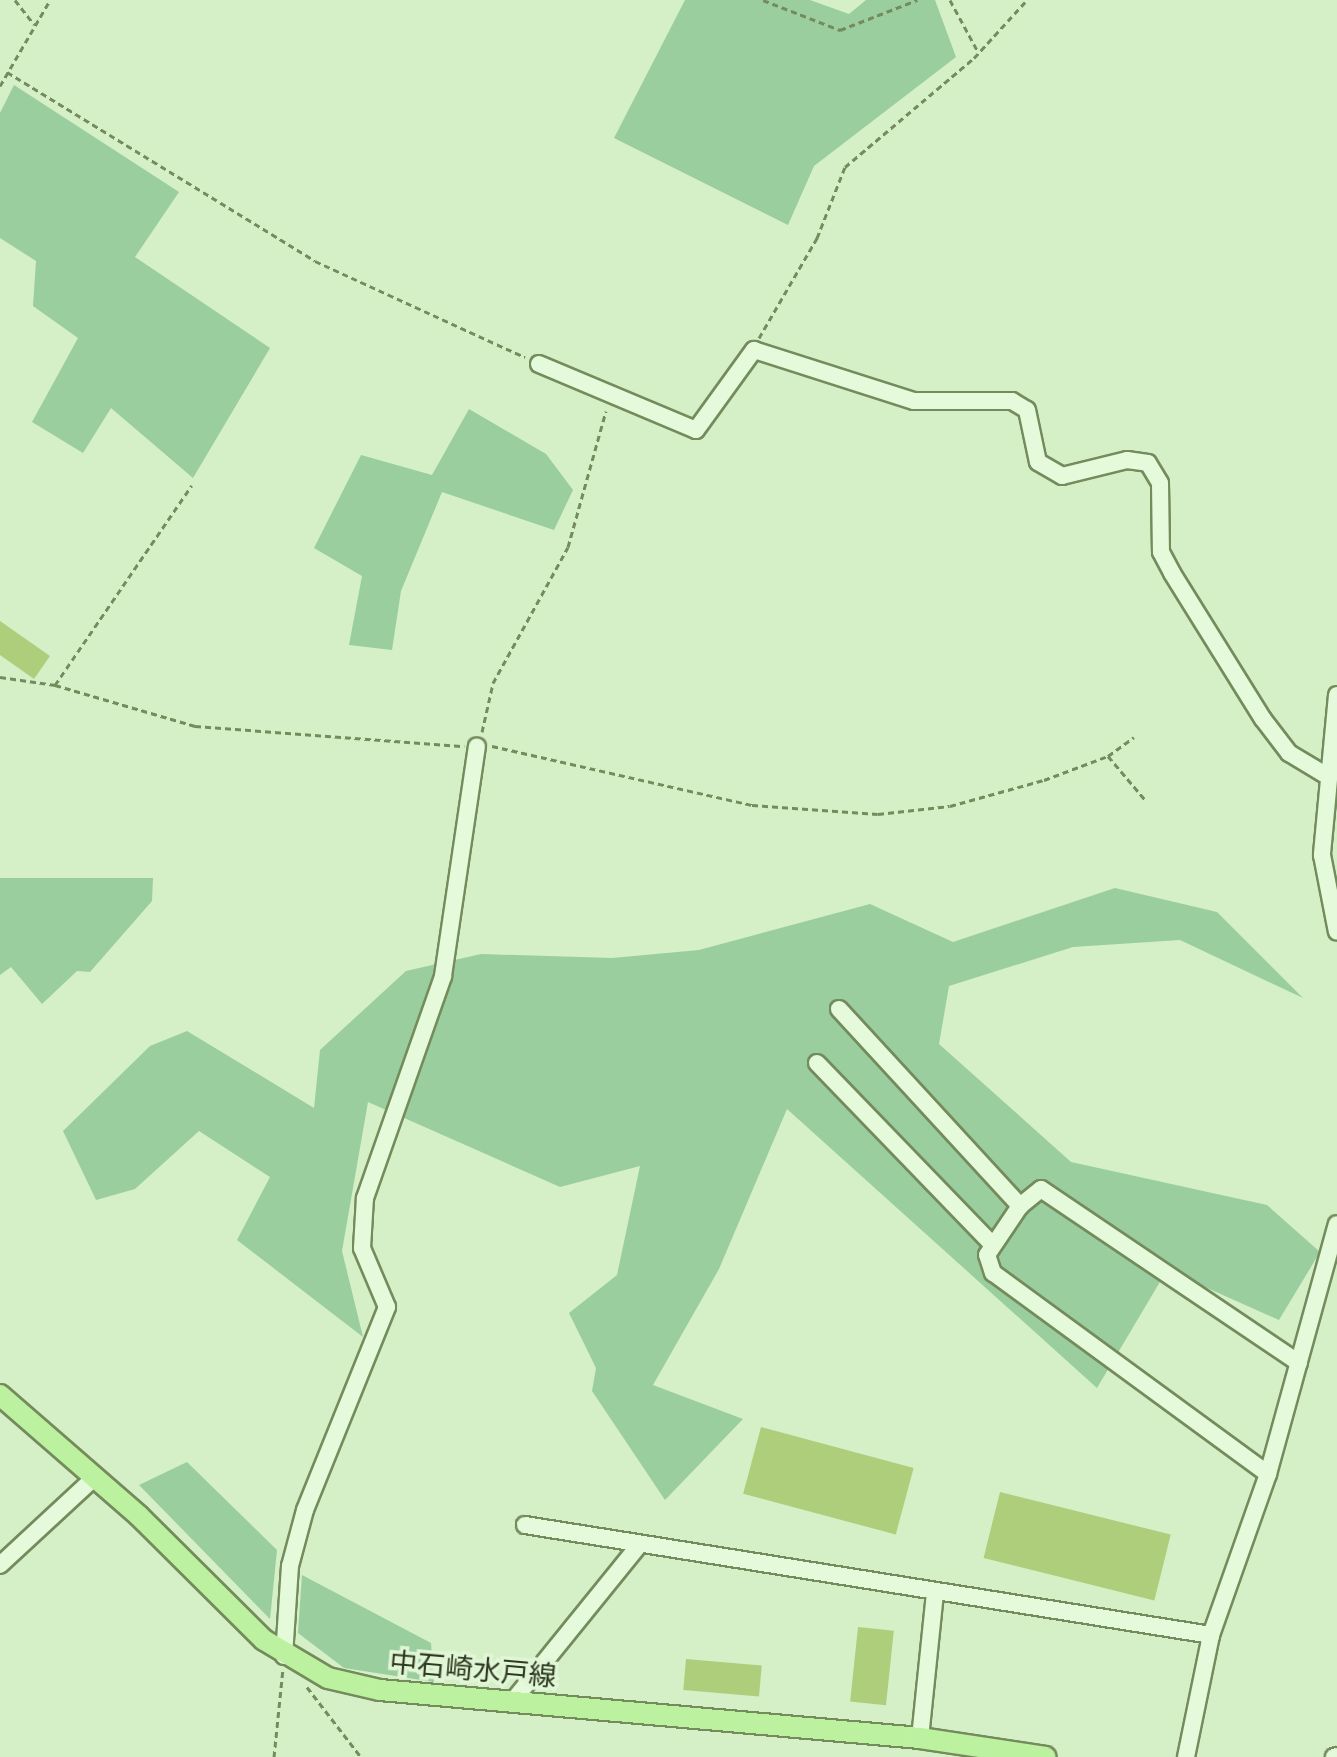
<!DOCTYPE html>
<html>
<head>
<meta charset="utf-8">
<style>
  body { margin:0 }
  #map { position:relative; width:1337px; height:1757px; overflow:hidden; background:#d5efc7; font-family:"Zilla Slab","Noto Sans JP",serif }
  div>[style] { position:absolute }
  .green>* { inset:0; background:#9ace9e }
  .building>* { inset:0; background:#afce7c; transform-origin:0 0 }
  .path>* { height:3px; margin-top:-1.5px; transform-origin:0; background:repeating-linear-gradient(90deg,#748b5c 0 6px,transparent 0 10px) }
  .roads { filter:drop-shadow(2px 0 #748b5c) drop-shadow(-2px 0 #748b5c) drop-shadow(0 2px #748b5c) drop-shadow(0 -2px #748b5c) }
  .minor>* { height:16px; margin:-8px; padding:0 8px; transform-origin:8px; border-radius:8px; background:#e5f9db }
  .major>* { height:20px; margin:-10px; padding:0 10px; transform-origin:10px; border-radius:10px; background:#bcf29f }
  span { translate:-50% -50%; white-space:nowrap; text-align:center; line-height:1.15; -webkit-text-stroke:7px #e1f6d7; paint-order:stroke }
  .street-label { font-size:28px; color:#2f3b20 }
</style>
</head>
<body>
<div id="map">
  <div class="green">
    <div style="clip-path:polygon(685px 0,810px 0,849px 14px,866px 0,935px 0,956px 57px,814px 166px,788px 225px,614px 138px)"></div>
    <div style="clip-path:polygon(14px 85px,179px 192px,135px 257px,270px 348px,193px 478px,111px 408px,83px 453px,32px 422px,78px 338px,33px 306px,36px 261px,0 238px,0 113px)"></div>
    <div style="clip-path:polygon(469px 409px,546px 454px,573px 490px,554px 530px,442px 492px,401px 591px,392px 650px,349px 645px,362px 576px,314px 548px,361px 455px,432px 475px)"></div>
    <div style="clip-path:polygon(0 878px,153px 878px,152px 901px,90px 972px,77px 971px,42px 1004px,11px 967px,0 975px)"></div>
    <div style="clip-path:polygon(1115px 888px,1217px 912px,1303px 998px,1180px 940px,1073px 947px,949px 986px,939px 1044px,1071px 1162px,1267px 1205px,1320px 1252px,1279px 1320px,1167px 1270px,1097px 1388px,787px 1109px,719px 1269px,653px 1385px,743px 1419px,665px 1500px,592px 1391px,596px 1368px,569px 1313px,617px 1275px,640px 1166px,560px 1187px,368px 1102px,342px 1251px,363px 1337px,237px 1240px,270px 1177px,199px 1131px,135px 1189px,96px 1200px,63px 1131px,150px 1046px,187px 1031px,314px 1108px,320px 1050px,406px 971px,481px 954px,612px 958px,699px 950px,870px 904px,953px 942px)"></div>
    <div style="clip-path:polygon(187px 1462px,277px 1550px,270px 1619px,139px 1485px)"></div>
    <div style="clip-path:polygon(302px 1575px,431px 1643px,434px 1682px,344px 1668px,298px 1633px)"></div>
  </div>
  <div class="building">
    <div style="clip-path:polygon(0 621px,50px 656px,34px 679px,0 655px)"></div>
    <div style="left:761px;top:1427px;width:158px;height:69px;rotate:15deg"></div>
    <div style="left:1000px;top:1492px;width:176px;height:68px;rotate:14deg"></div>
    <div style="left:858px;top:1627px;width:36px;height:75px;rotate:6deg"></div>
    <div style="left:686px;top:1659px;width:76px;height:31px;rotate:5deg"></div>
  </div>
  <div class="path">
    <div style="left:15px;top:0;width:31px;rotate:52deg"></div>
    <div style="left:763px;top:0;width:83px;rotate:21.3deg"></div>
    <div style="left:840px;top:30px;width:83px;rotate:-21.3deg"></div>
    <div style="left:950px;top:0;width:57px;rotate:61.6deg"></div>
    <div style="left:7px;top:72px;width:361px;rotate:31.5deg"></div>
    <div style="left:315px;top:261px;width:231px;rotate:24.6deg"></div>
    <div style="left:0;top:86px;width:99px;rotate:-59.8deg"></div>
    <div style="left:759px;top:338px;width:116px;rotate:-59.9deg"></div>
    <div style="left:817px;top:238px;width:76px;rotate:-68.5deg"></div>
    <div style="left:845px;top:167px;width:169px;rotate:-40.2deg"></div>
    <div style="left:974px;top:58px;width:79px;rotate:-47.6deg"></div>
    <div style="left:0;top:677px;width:56px;rotate:8.3deg"></div>
    <div style="left:55px;top:685px;width:146px;rotate:16.3deg"></div>
    <div style="left:195px;top:726px;width:270px;rotate:4.3deg"></div>
    <div style="left:55px;top:685px;width:242px;rotate:-55.6deg"></div>
    <div style="left:482px;top:732px;width:50px;rotate:-77.3deg"></div>
    <div style="left:493px;top:683px;width:155px;rotate:-61.1deg"></div>
    <div style="left:568px;top:547px;width:141px;rotate:-74.4deg"></div>
    <div style="left:492px;top:746px;width:267px;rotate:12.8deg"></div>
    <div style="left:752px;top:805px;width:126px;rotate:4.1deg"></div>
    <div style="left:878px;top:814px;width:72px;rotate:-6.3deg"></div>
    <div style="left:950px;top:806px;width:98px;rotate:-15.5deg"></div>
    <div style="left:1044px;top:780px;width:68px;rotate:-20.6deg"></div>
    <div style="left:1108px;top:756px;width:32px;rotate:-36deg"></div>
    <div style="left:1108px;top:756px;width:60px;rotate:49.7deg"></div>
    <div style="left:307px;top:1687px;width:88px;rotate:52.4deg"></div>
    <div style="left:274px;top:1757px;width:88px;rotate:-84.2deg"></div>
  </div>
  <div class="roads">
    <div class="minor">
      <div style="left:539px;top:364px;width:170px;rotate:22.8deg"></div>
      <div style="left:696px;top:430px;width:99px;rotate:-54.1deg"></div>
      <div style="left:754px;top:350px;width:168px;rotate:17.7deg"></div>
      <div style="left:914px;top:401px;width:98px"></div>
      <div style="left:1012px;top:401px;width:17px;rotate:31deg"></div>
      <div style="left:1027px;top:410px;width:53px;rotate:78.1deg"></div>
      <div style="left:1038px;top:462px;width:28px;rotate:30deg"></div>
      <div style="left:1062px;top:476px;width:67px;rotate:-13.8deg"></div>
      <div style="left:1127px;top:460px;width:21px;rotate:8deg"></div>
      <div style="left:1148px;top:463px;width:23px;rotate:59deg"></div>
      <div style="left:1160px;top:483px;width:69px;rotate:89.2deg"></div>
      <div style="left:1161px;top:552px;width:24px;rotate:62deg"></div>
      <div style="left:1172px;top:573px;width:172px;rotate:58.1deg"></div>
      <div style="left:1263px;top:719px;width:43px;rotate:52.6deg"></div>
      <div style="left:1289px;top:753px;width:41px;rotate:31deg"></div>
      <div style="left:1337px;top:695px;width:161px;rotate:95.4deg"></div>
      <div style="left:1322px;top:855px;width:78px;rotate:79deg"></div>
      <div style="left:839px;top:1009px;width:268px;rotate:47.4deg"></div>
      <div style="left:817px;top:1063px;width:252px;rotate:46deg"></div>
      <div style="left:1268px;top:1474px;width:341px;rotate:-143.8deg"></div>
      <div style="left:993px;top:1273px;width:19px;rotate:-108deg"></div>
      <div style="left:987px;top:1255px;width:59px;rotate:-56deg"></div>
      <div style="left:1020px;top:1206px;width:27px;rotate:-39deg"></div>
      <div style="left:1041px;top:1189px;width:311px;rotate:34deg"></div>
      <div style="left:525px;top:1525px;width:695px;rotate:9.11deg"></div>
      <div style="left:0;top:1565px;width:129px;rotate:-42.8deg"></div>
      <div style="left:284px;top:1656px;width:90px;rotate:-86.2deg"></div>
      <div style="left:290px;top:1566px;width:58px;rotate:-75deg"></div>
      <div style="left:305px;top:1510px;width:219px;rotate:-68deg"></div>
      <div style="left:387px;top:1307px;width:64px;rotate:-113deg"></div>
      <div style="left:362px;top:1248px;width:50px;rotate:-86.6deg"></div>
      <div style="left:365px;top:1198px;width:235px;rotate:-70.6deg"></div>
      <div style="left:443px;top:976px;width:232px;rotate:-81.6deg"></div>
      <div style="left:512px;top:1702px;width:203px;rotate:-51deg"></div>
      <div style="left:920px;top:1738px;width:146px;rotate:-84.1deg"></div>
      <div style="left:1186px;top:1757px;width:125px;rotate:-78.4deg"></div>
      <div style="left:1211px;top:1635px;width:171px;rotate:-70.5deg"></div>
      <div style="left:1268px;top:1474px;width:259px;rotate:-74.6deg"></div>
      <div style="left:1334px;top:1757px;width:3px;rotate:-18deg"></div>
    </div>
    <div class="major">
      <div style="left:0;top:1395px;width:184px;rotate:41deg"></div>
      <div style="left:139px;top:1516px;width:176px;rotate:44.8deg"></div>
      <div style="left:264px;top:1640px;width:74px;rotate:30.7deg"></div>
      <div style="left:328px;top:1678px;width:53px;rotate:13deg"></div>
      <div style="left:380px;top:1690px;width:542px;rotate:5.08deg"></div>
      <div style="left:920px;top:1738px;width:127px;rotate:8.6deg"></div>
    </div>
  </div>
  <div class="street-label">
    <span style="left:473px;top:1670px;rotate:5deg">中石崎水戸線</span>
  </div>
</div>
</body>
</html>
